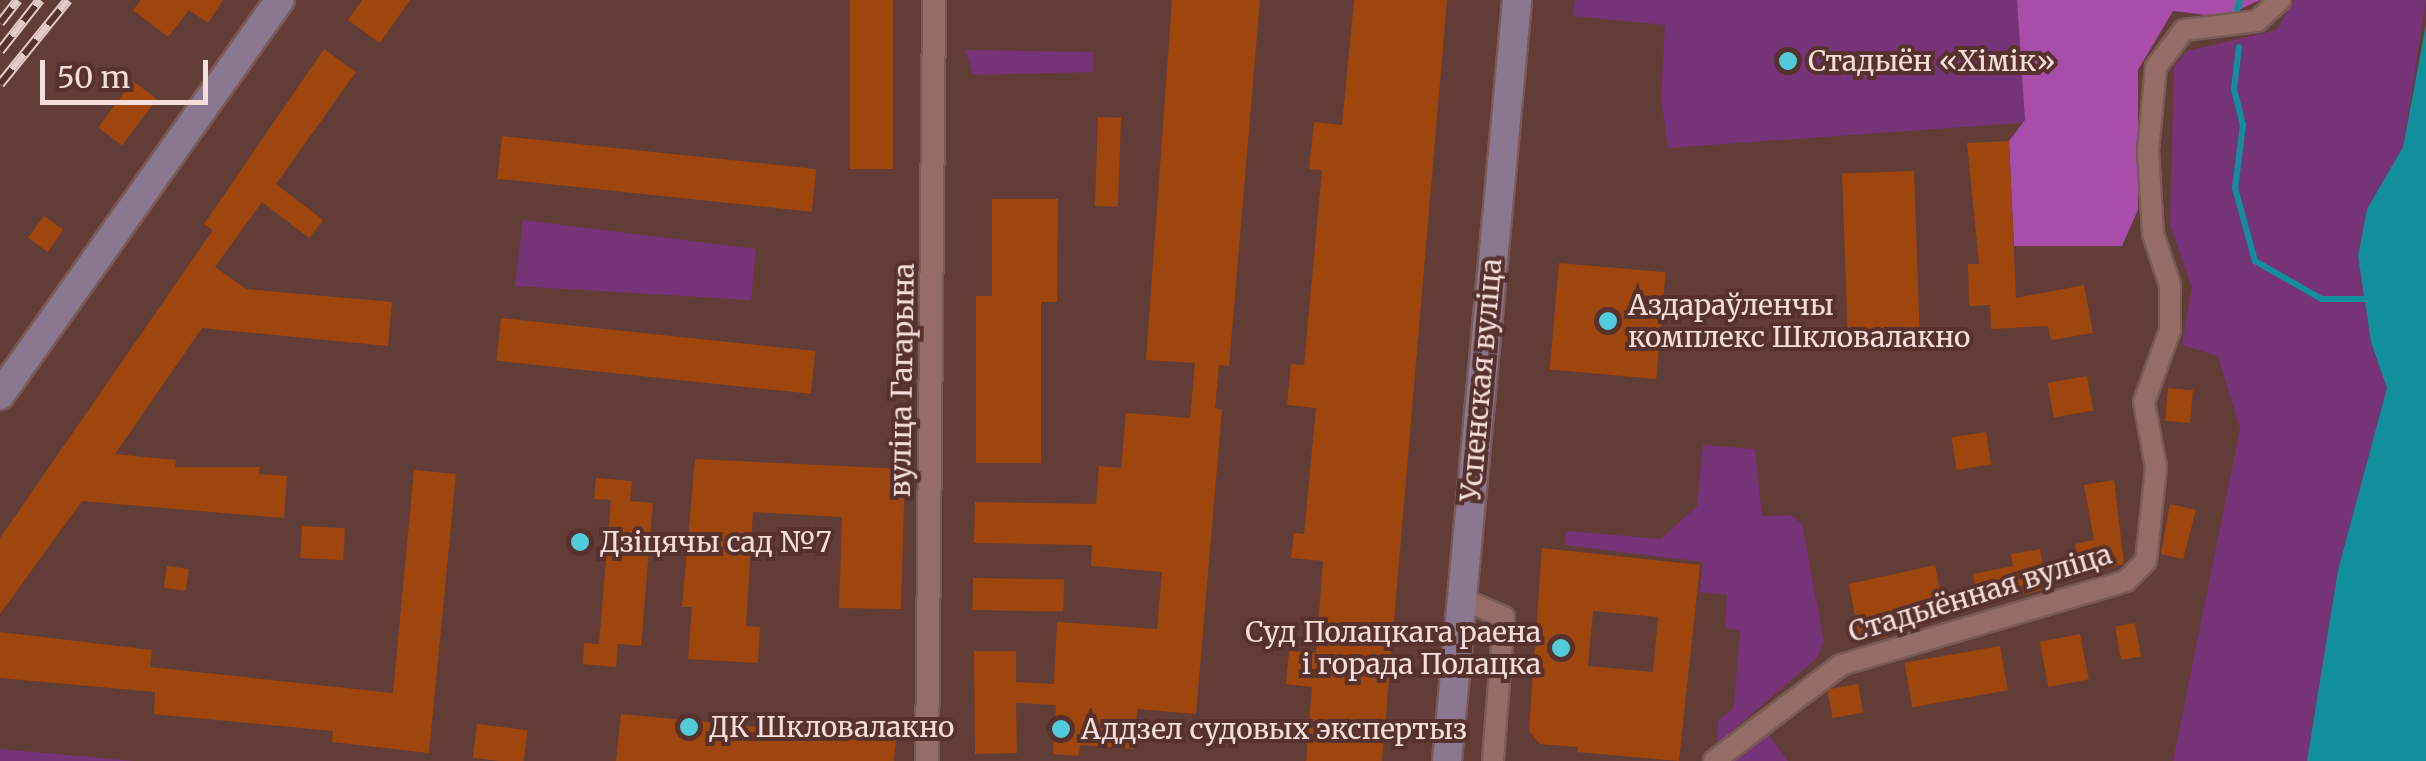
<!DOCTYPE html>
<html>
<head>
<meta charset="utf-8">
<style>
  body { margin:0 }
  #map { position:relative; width:2426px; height:761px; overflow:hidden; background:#623c37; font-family:Merriweather,serif }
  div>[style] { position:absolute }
  .green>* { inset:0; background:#737 }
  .forest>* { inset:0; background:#a84da9 }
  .water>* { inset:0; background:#128f9d }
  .stream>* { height:6px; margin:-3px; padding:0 3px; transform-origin:3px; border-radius:3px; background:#128f9d }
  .building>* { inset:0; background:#9e460d; transform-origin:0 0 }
  .roads { filter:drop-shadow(2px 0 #7a5a56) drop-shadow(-2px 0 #7a5a56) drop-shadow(0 2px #7a5a56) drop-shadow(0 -2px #7a5a56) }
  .minor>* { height:20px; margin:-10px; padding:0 10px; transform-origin:10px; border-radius:10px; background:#966c67 }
  .tertiary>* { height:22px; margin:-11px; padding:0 11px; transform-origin:11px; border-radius:11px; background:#966c67 }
  .secondary>* { height:28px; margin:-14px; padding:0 14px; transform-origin:14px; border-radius:14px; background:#8b778f }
  .rail>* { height:10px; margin-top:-5px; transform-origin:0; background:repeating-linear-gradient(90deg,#56312d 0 19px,#e4cbc8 0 38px); box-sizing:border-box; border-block:2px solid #e4cbc8 }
  .dots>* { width:28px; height:28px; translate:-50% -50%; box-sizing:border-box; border:5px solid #56312d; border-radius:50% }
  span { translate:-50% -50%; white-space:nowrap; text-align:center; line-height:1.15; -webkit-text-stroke:8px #56312d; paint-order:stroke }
  .poi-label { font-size:28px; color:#f5ddda }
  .left { translate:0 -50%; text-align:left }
  .right { translate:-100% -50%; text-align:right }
  .street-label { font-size:28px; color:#f5ddda }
  .scale { position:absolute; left:40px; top:60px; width:168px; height:45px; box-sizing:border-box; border:5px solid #f5ddda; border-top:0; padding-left:12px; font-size:30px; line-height:35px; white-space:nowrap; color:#f5ddda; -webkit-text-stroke:8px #56312d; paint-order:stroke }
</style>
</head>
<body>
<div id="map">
  <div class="green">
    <div style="clip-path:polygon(1575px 0,2126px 0,2133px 115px,1668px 148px,1661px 98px,1665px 25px,1573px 16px)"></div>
    <div style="clip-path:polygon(2294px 0,2426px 0,2403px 147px,2367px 209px,2358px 255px,2371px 342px,2387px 388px,2338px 570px,2307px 761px,2173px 761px,2240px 429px,2218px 356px,2182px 345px,2192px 287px,2170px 225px,2174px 66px,2187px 51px,2277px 30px)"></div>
    <div style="clip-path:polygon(965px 50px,1093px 52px,1093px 72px,973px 75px)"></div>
    <div style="clip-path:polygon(523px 220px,756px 249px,751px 300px,515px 286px)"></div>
    <div style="clip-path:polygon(1703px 445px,1755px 449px,1762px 516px,1791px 515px,1802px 524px,1824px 642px,1817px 658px,1717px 744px,1718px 721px,1734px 707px,1740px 630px,1725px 628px,1727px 595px,1700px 592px,1703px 562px,1565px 545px,1567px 531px,1661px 539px,1697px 506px)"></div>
    <div style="clip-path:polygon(1769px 735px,1788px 761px,1732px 761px,1759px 737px)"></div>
    <div style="clip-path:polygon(0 749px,135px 761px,0 761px)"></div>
  </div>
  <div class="forest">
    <div style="clip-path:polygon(2017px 0,2260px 0,2223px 17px,2173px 11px,2138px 70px,2138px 210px,2122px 246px,2014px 246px,2009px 141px,2025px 120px)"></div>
  </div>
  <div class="water">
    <div style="clip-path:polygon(2426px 24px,2426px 761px,2307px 761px,2338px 570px,2387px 388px,2371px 342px,2358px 256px,2367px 209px,2403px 147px)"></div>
  </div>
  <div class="stream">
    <div style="left:2237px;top:10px;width:10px;rotate:-73deg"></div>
    <div style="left:2239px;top:47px;width:42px;rotate:96.8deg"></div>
    <div style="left:2234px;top:89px;width:37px;rotate:76deg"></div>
    <div style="left:2243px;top:125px;width:64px;rotate:97.2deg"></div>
    <div style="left:2235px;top:188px;width:76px;rotate:74.7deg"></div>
    <div style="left:2255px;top:261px;width:77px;rotate:29.6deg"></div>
    <div style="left:2322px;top:299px;width:48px"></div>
  </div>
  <div class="building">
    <div style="clip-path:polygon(141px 0,223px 0,208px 23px,189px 10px,168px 37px,133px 10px)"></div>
    <div style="clip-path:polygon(362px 0,410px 0,380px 43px,348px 20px)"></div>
    <div style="left:850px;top:0;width:43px;height:169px"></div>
    <div style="clip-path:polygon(1172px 0,1260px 0,1229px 366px,1219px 365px,1215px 408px,1222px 409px,1196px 714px,1137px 709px,1134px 749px,1080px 745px,1079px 756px,1053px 754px,1056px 705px,1016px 703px,1017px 753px,975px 754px,974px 651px,1016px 651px,1016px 682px,1054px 684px,1057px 622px,1157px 629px,1162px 572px,1091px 566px,1092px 545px,974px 543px,975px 502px,1096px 504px,1099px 466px,1121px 468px,1126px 413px,1190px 418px,1195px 363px,1146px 360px)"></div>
    <div style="clip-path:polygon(1354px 0,1447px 0,1382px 761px,1306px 761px,1312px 687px,1286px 684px,1289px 651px,1316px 653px,1323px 561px,1291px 558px,1294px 533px,1304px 534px,1316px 408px,1287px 405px,1291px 364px,1304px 365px,1322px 170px,1309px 169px,1314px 122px,1342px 125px)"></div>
    <div style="clip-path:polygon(324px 49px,356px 72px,276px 184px,323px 220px,309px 238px,262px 202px,215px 267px,246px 289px,392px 302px,388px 346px,202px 328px,115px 454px,176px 460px,175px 467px,260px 467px,259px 474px,287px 476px,284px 518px,82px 501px,0 614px,0 538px,213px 230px,204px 224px)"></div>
    <div style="left:133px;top:81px;width:30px;height:58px;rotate:37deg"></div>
    <div style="left:1098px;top:117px;width:23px;height:89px;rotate:2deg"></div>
    <div style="left:502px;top:136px;width:316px;height:43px;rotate:6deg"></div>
    <div style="clip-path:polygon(2009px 141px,2016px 298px,2084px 285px,2093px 333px,2051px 340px,2048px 326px,1991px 329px,1990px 305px,1969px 306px,1968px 264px,1979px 264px,1967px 143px)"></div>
    <div style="left:1914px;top:171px;width:167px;height:72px;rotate:88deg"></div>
    <div style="clip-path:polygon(992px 199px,1058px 199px,1057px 302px,1041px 302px,1041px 463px,976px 463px,976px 296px,992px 296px)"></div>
    <div style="left:44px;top:216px;width:24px;height:27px;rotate:36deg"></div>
    <div style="left:1559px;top:263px;width:107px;height:107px;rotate:5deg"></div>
    <div style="left:501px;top:318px;width:316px;height:43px;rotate:6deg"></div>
    <div style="left:2087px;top:376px;width:35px;height:40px;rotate:80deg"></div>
    <div style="left:2168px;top:388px;width:25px;height:33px;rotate:5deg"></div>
    <div style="left:1986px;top:432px;width:33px;height:35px;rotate:81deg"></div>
    <div style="clip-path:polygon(695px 459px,905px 469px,901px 609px,839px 608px,842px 517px,753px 512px,746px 626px,760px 627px,758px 663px,688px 659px,692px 607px,682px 607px)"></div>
    <div style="clip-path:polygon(414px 470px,456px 474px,429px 753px,332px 742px,333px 731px,154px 714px,155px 692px,0 678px,0 632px,152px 650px,150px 667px,393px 693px)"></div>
    <div style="clip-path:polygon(596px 478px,632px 481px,630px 501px,653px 503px,641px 646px,618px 644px,616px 667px,583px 664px,584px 643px,599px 644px,611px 500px,594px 499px)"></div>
    <div style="clip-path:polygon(2114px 480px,2124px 564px,2081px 576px,2075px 544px,2094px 540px,2084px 485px)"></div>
    <div style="clip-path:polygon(2170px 504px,2196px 510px,2183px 559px,2161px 554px)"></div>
    <div style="left:302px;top:526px;width:43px;height:32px;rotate:3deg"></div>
    <div style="clip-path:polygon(evenodd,1542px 548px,1700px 565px,1679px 761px,1577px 752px,1578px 747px,1540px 744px,1529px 731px,1542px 548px,1593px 611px,1658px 617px,1653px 672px,1588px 666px,1593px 611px)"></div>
    <div style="clip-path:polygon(2040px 549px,2047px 589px,1978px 605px,1973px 574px,2013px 566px,2011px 554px)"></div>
    <div style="clip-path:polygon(1935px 565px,1945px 617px,1885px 627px,1887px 637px,1860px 642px,1849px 584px)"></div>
    <div style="left:167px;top:566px;width:22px;height:22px;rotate:8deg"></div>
    <div style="left:973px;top:578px;width:91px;height:32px;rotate:1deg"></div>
    <div style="left:2135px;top:623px;width:34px;height:20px;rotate:80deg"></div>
    <div style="left:2080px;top:634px;width:46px;height:41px;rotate:79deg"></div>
    <div style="left:2000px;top:646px;width:45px;height:97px;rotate:80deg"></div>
    <div style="left:1858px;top:684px;width:29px;height:31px;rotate:80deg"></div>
    <div style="clip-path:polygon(621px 714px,896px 740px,894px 761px,616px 761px)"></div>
    <div style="left:477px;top:724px;width:51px;height:34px;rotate:7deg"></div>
  </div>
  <div class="roads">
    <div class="minor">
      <div style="left:1460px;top:598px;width:48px;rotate:23.4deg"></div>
      <div style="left:1504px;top:617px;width:144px;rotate:94.4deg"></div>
      <div style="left:1714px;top:761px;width:159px;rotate:-37.1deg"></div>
      <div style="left:1841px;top:665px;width:297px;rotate:-16.4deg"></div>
      <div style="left:2126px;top:581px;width:28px;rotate:-45deg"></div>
      <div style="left:2146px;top:561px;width:95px;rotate:-83.9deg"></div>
      <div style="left:2156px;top:467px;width:66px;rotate:-100.5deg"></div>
      <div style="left:2144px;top:402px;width:77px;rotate:-70.1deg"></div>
      <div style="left:2170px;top:330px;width:45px;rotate:-90deg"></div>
      <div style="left:2170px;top:285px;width:54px;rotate:-108.4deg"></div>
      <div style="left:2153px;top:234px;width:83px;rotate:-93.4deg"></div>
      <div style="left:2148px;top:151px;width:84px;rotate:-84.6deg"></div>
      <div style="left:2156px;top:67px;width:46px;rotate:-52.9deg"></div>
      <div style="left:2184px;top:30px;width:74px;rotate:-7deg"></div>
      <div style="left:2257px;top:21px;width:31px;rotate:-42deg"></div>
    </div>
    <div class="tertiary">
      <div style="left:927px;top:761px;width:761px;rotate:-89.47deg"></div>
    </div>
    <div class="secondary">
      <div style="left:0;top:395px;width:484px;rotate:-54.7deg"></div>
      <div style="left:1447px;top:761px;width:764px;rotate:-84.74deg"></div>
    </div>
  </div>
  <div class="rail">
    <div style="left:0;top:23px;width:29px;rotate:-52deg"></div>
    <div style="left:0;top:51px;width:65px;rotate:-51.9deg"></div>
    <div style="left:0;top:84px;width:108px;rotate:-51deg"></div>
  </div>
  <div class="dots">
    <div style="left:1788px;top:61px;background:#53cbda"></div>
    <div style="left:1608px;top:321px;background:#53cbda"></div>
    <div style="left:580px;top:542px;background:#53cbda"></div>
    <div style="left:1561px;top:648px;background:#53cbda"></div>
    <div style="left:689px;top:727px;background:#53cbda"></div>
    <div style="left:1061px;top:729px;background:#53cbda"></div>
  </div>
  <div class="poi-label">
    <span class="left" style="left:1808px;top:61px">Стадыён «Хімік»</span>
    <span class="left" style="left:1628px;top:321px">Аздараўленчы<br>комплекс Шкловалакно</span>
    <span class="left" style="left:600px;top:542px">Дзіцячы сад №7</span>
    <span class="right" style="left:1541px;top:648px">Суд Полацкага раена<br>і горада Полацка</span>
    <span class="left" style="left:709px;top:727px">ДК Шкловалакно</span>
    <span class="left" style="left:1081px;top:729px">Аддзел судовых экспертыз</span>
  </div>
  <div class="street-label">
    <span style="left:902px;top:380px;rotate:-89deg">вуліца Гагарына</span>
    <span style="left:1481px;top:380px;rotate:-85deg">Успенская вуліца</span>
    <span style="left:1980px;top:593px;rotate:-17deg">Стадыённая вуліца</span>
  </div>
  <div class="scale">50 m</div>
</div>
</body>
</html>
